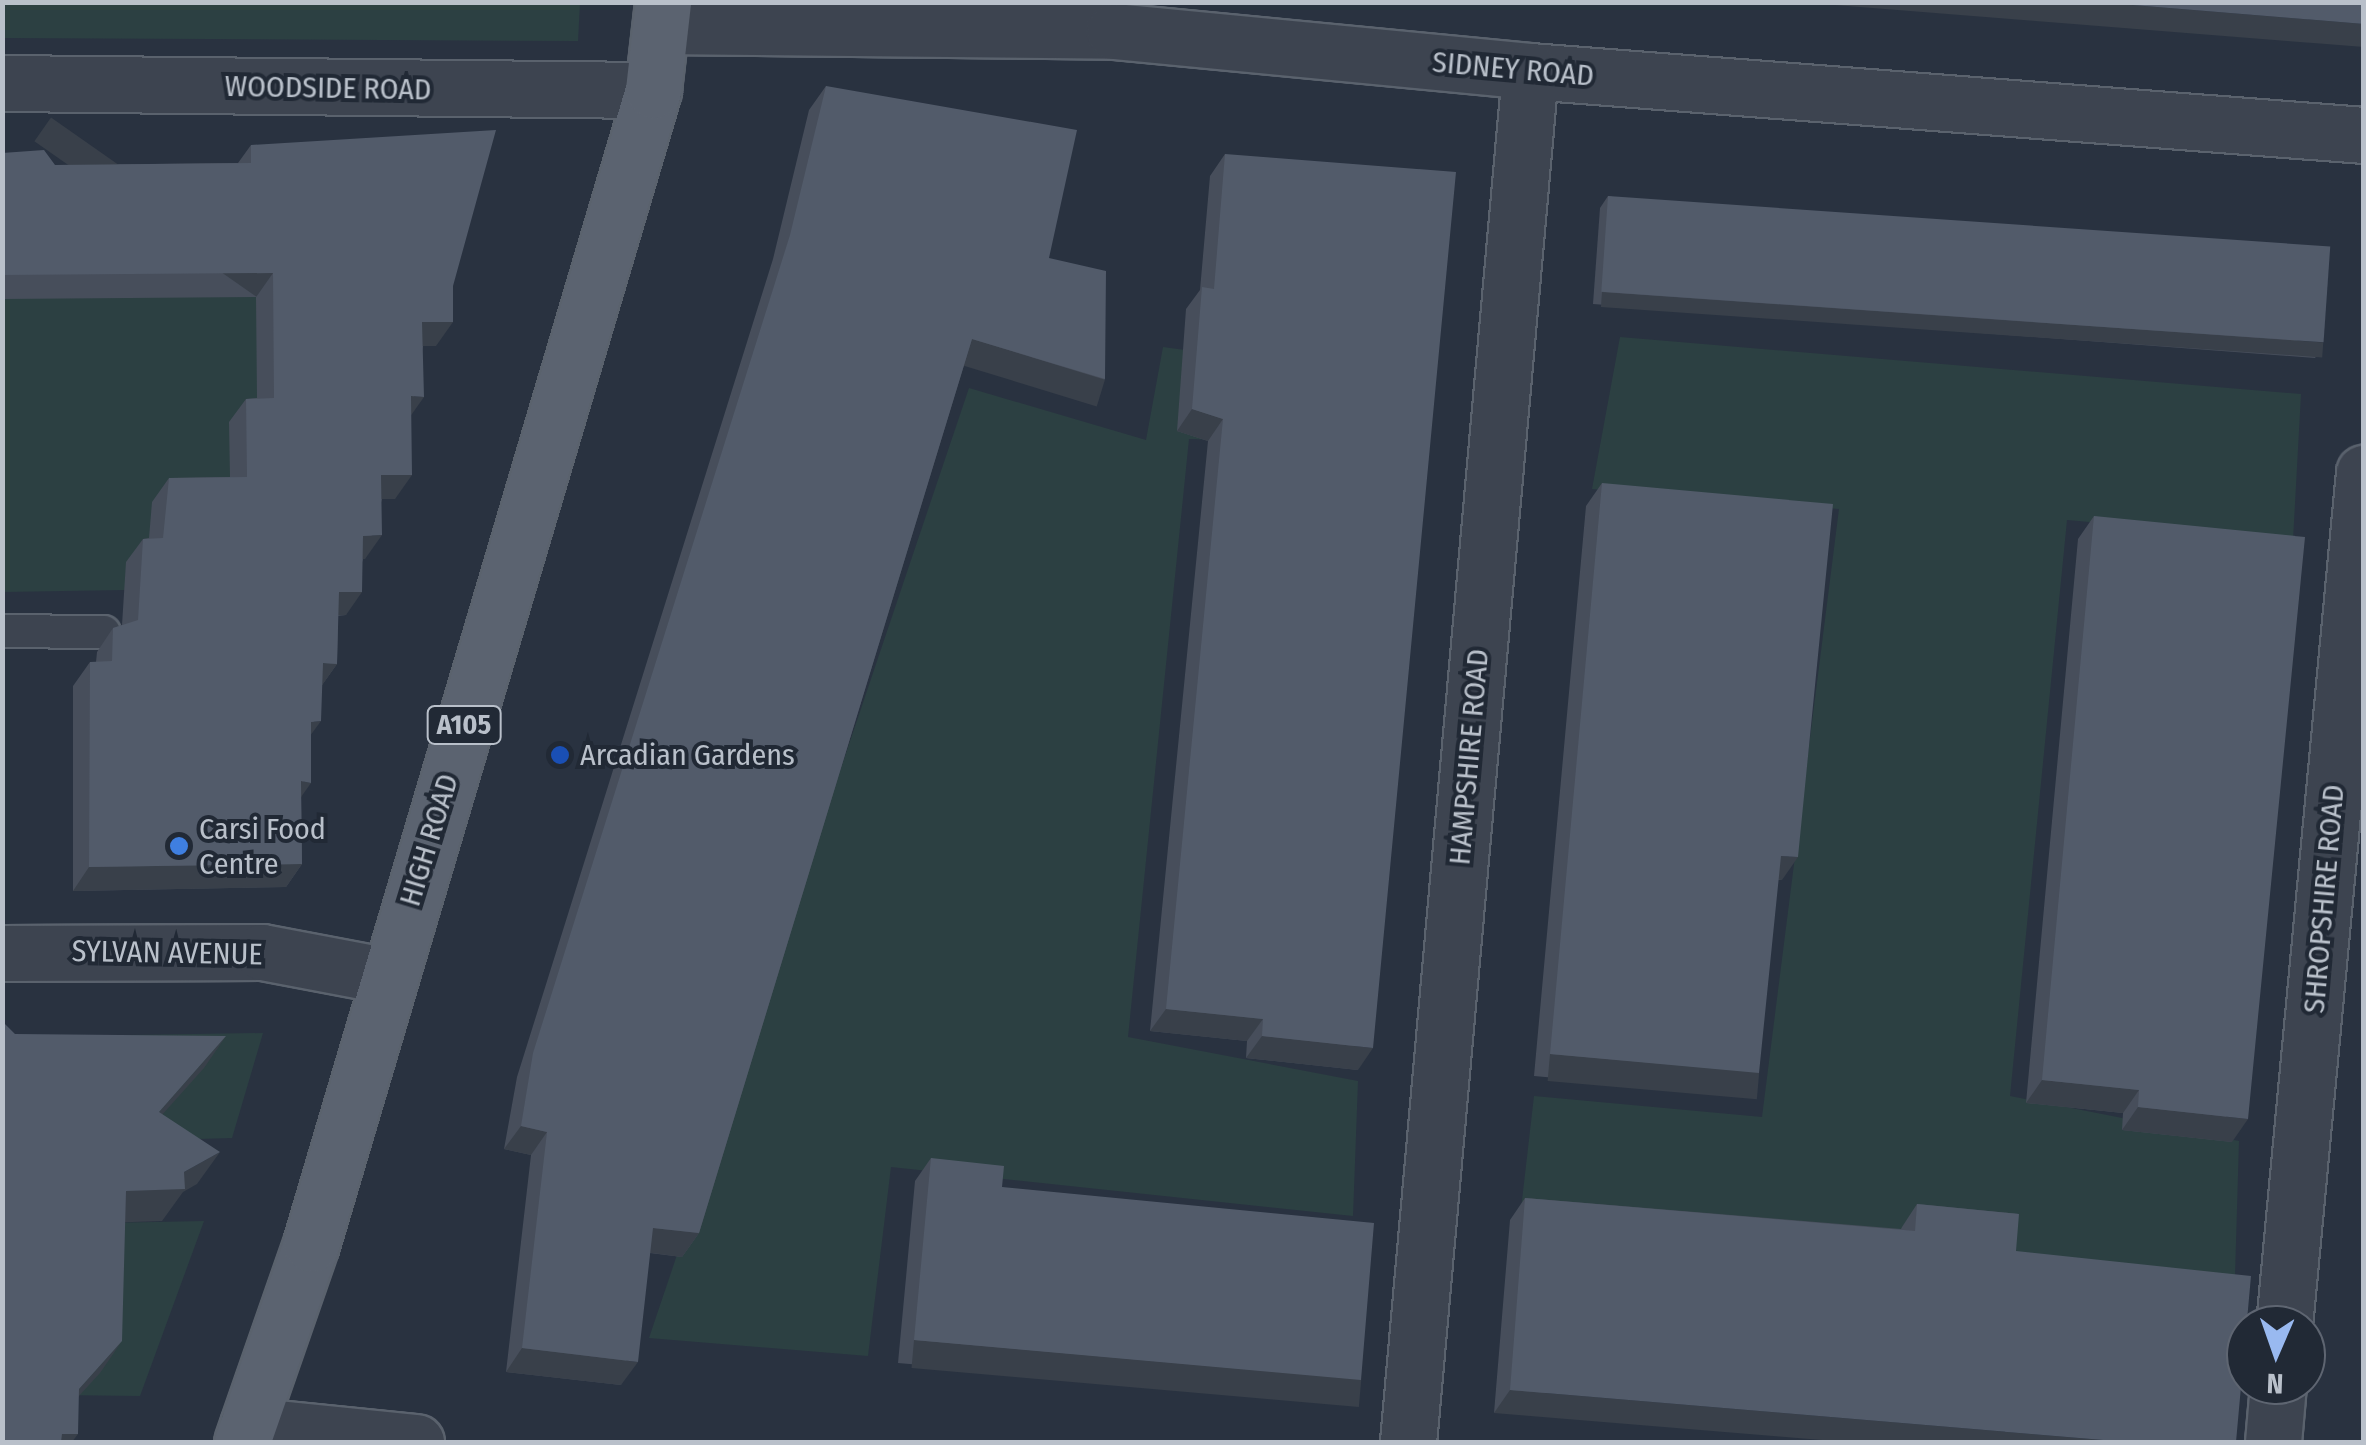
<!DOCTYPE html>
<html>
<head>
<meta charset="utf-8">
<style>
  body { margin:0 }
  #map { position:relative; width:2366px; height:1445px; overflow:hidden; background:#293240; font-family:"Fira Sans Condensed",sans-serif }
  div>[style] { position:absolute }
  .green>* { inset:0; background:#2c4042 }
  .roads { filter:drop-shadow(2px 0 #5a626d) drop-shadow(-2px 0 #5a626d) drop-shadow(0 2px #5a626d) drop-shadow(0 -2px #5a626d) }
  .service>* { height:32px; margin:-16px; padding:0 16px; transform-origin:16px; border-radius:16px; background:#3d4450 }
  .minor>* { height:55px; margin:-27.5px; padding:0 27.5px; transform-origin:27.5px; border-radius:27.5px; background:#3d4450 }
  .primary>* { height:55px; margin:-27.5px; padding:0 27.5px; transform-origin:27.5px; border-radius:27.5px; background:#5b6370 }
  .wall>* { inset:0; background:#474e5b }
  .shaded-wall>* { inset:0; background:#39404a; transform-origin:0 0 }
  .building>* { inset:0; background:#525b6a; transform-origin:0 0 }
  .dots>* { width:28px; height:28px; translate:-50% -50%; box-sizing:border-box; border:5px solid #212935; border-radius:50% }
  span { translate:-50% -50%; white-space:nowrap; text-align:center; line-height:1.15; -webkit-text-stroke:8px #212935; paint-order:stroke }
  .shield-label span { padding:2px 8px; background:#212935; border:2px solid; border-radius:8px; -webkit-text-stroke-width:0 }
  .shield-label { font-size:28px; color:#b9c0ca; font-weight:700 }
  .street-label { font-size:30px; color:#b9c0ca }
  .poi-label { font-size:30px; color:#b9c0ca }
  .left { translate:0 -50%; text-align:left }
  .frame { position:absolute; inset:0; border:5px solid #b9c0ca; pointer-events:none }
  .north { position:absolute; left:2226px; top:1305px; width:100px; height:100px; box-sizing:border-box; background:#212935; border:2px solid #5e6571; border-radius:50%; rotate:182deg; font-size:28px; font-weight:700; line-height:40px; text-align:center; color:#b9c0ca }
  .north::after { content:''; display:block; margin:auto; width:35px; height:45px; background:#99b9f0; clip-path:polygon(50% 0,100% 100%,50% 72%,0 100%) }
</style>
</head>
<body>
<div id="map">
  <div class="green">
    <div style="clip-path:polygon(3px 2px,580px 2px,580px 3px,578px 41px,3px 38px)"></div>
    <div style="clip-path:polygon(256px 268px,266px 380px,240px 512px,125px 590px,3px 592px,2px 273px)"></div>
    <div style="clip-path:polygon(1620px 337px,2301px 394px,2293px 540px,2067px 520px,2010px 1096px,2239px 1141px,2235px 1276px,1521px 1209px,1534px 1096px,1762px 1117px,1839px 509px,1592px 489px)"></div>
    <div style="clip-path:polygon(1163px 347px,1293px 365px,1289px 442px,1189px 439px,1128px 1037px,1358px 1081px,1353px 1216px,891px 1167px,868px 1356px,649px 1338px,969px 388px,1146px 440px)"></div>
    <div style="clip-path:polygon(263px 1033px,232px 1138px,163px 1140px,2px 1037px)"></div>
    <div style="clip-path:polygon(204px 1221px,140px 1396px,57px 1395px,105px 1223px)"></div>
  </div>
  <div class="roads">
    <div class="service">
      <div style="left:2px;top:631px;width:102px;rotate:0.6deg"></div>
    </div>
    <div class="minor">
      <div style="left:662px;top:26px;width:452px;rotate:0.6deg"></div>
      <div style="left:1114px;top:31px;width:418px;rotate:5.5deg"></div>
      <div style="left:1530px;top:71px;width:836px;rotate:4.39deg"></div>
      <div style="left:2px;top:83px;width:651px;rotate:0.62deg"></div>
      <div style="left:2px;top:953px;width:260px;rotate:-0.2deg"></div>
      <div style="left:262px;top:952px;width:129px;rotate:10.7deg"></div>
      <div style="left:2284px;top:1325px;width:856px;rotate:-84.64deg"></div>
      <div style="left:248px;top:1425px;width:169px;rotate:5.8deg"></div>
      <div style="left:1408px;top:1442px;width:1376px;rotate:-84.91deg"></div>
      <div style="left:2273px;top:1442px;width:57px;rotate:-85deg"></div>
    </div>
    <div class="primary">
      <div style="left:242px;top:1442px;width:210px;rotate:-70.8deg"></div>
      <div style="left:311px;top:1244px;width:1204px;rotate:-73.49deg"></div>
      <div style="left:653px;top:90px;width:89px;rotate:-83.5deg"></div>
    </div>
  </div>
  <div class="wall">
    <div style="clip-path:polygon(826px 86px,1049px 258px,1105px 379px,1088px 402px,964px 365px,699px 1233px,682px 1257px,650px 1253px,621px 1385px,506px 1372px,531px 1155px,504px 1149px,517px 1077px,773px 259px,809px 110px)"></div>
    <div style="clip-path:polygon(251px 145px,436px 346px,423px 346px,395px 499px,382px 499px,365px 559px,363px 559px,346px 615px,338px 616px,337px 664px,322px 685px,311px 734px,301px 797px,302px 864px,286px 887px,73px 891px,73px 686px,90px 662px,96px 662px,97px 652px,113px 628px,122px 625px,126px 562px,143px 539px,149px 538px,152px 502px,169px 478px,230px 477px,229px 422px,246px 399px,257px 398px,256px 297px,2px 299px,2px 153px,55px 165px,238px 163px)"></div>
    <div style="clip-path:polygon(1225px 154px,1358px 1070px,1246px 1058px,1247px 1041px,1150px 1031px,1208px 441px,1177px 431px,1186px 309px,1200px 290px,1210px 176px)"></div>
    <div style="clip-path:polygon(1608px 196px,2323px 346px,2315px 358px,1593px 304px,1600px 208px)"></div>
    <div style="clip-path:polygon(1602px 483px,1782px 880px,1778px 880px,1744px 1095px,1534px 1076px,1586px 506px)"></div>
    <div style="clip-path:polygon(2094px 516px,2232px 1142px,2122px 1130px,2123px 1113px,2026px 1103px,2078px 539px)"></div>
    <div style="clip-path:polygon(931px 1158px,1002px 1187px,1361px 1380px,1345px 1402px,898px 1363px,915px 1181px)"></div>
    <div style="clip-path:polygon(1525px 1198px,1901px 1229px,1902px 1227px,1917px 1204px,2019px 1214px,1494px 1413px,1510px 1220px)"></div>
  </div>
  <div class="shaded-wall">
    <div style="clip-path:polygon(1797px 2px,2096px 2px,2364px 24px,2364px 47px)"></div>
    <div style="left:273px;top:273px;width:29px;height:271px;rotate:125deg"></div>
    <div style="left:1602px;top:292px;width:723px;height:15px;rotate:4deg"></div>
    <div style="clip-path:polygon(422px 322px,453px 322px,436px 346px,406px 346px)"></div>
    <div style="left:972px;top:339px;width:139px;height:28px;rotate:17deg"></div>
    <div style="clip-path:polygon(411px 396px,424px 397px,407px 421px)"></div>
    <div style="clip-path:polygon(1192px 409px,1223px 419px,1208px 441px,1177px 431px)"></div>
    <div style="clip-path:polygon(381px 475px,412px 475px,395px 499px,365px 499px)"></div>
    <div style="clip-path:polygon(382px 535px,365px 559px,346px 560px,363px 536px)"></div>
    <div style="clip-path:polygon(339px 592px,362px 592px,346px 615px,323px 616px)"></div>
    <div style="clip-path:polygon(323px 663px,337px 664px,320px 688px)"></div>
    <div style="clip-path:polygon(321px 721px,304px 744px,311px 722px)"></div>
    <div style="clip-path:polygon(301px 781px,311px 783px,294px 807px)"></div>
    <div style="clip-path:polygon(1781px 856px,1798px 857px,1782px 880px,1765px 878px)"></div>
    <div style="clip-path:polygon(302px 864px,286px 887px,73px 891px,89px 867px)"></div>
    <div style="clip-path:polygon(1166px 1009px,1263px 1019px,1247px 1041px,1150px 1031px)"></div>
    <div style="clip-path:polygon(226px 1036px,204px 1068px,136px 1144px,159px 1112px)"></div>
    <div style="clip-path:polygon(1262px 1036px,1373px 1048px,1358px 1070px,1246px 1058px)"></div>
    <div style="left:1550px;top:1054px;width:210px;height:27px;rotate:5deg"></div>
    <div style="clip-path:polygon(2042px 1080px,2139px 1090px,2123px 1113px,2026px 1103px)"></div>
    <div style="clip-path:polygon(2138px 1107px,2248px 1119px,2232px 1142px,2122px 1130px)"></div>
    <div style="clip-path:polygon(521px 1126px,547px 1132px,531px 1155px,504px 1149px)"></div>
    <div style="clip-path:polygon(220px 1152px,197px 1184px,183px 1192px,162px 1221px,103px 1223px,126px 1191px,184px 1172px)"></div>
    <div style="clip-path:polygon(653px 1228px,699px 1233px,682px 1257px,637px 1251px)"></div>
    <div style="left:914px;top:1340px;width:449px;height:28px;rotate:5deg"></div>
    <div style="clip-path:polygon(122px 1341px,100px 1373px,56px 1421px,79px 1389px)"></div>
    <div style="clip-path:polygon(522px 1348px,638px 1362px,621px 1385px,506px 1372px)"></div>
    <div style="clip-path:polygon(1510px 1390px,2127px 1442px,1846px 1442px,1494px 1413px)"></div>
    <div style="clip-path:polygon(62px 1434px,78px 1434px,72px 1442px,56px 1442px)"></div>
  </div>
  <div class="building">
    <div style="clip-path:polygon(2096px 2px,2364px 2px,2364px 24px)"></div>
    <div style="clip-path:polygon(826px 86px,1077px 130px,1049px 258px,1106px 271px,1105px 379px,972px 339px,699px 1233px,653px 1228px,638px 1362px,522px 1348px,547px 1132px,521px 1126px,533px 1053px,790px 235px)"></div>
    <div style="clip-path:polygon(496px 130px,453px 286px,453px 322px,422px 322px,424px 397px,411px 396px,412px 475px,381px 475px,382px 535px,363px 536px,362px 592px,339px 592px,337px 664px,323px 663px,321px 721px,311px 722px,311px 783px,301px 781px,302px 864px,89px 867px,90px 662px,112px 661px,113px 628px,138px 620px,143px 539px,163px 538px,169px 478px,247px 477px,246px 399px,274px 398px,273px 273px,2px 275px,2px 153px,44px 150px,55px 165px,251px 163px,251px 145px)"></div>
    <div style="clip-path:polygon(1225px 154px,1456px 172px,1373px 1048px,1262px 1036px,1263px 1019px,1166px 1009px,1223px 419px,1192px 409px,1202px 287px,1214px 289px)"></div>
    <div style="left:1608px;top:196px;width:724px;height:96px;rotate:4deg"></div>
    <div style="clip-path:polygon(1602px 483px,1833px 504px,1798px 857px,1781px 856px,1759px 1073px,1550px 1054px)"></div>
    <div style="clip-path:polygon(2094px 516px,2305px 537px,2248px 1119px,2138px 1107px,2139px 1090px,2042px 1080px)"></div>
    <div style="clip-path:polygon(2px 1021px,15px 1034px,226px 1036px,159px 1112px,220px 1152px,184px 1172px,185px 1189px,126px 1191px,122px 1341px,79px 1389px,78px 1434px,62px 1434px,61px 1442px,2px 1442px)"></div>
    <div style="clip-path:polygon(931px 1158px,1004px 1166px,1002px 1187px,1374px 1223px,1361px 1380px,914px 1340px)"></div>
    <div style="clip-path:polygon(1525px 1198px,1915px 1231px,1917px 1204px,2019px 1214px,2016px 1251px,2251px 1276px,2236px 1442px,2127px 1442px,1510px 1390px)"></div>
  </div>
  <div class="dots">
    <div style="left:560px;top:755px;background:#1a4fb4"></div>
    <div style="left:179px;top:846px;background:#3f7fe0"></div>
  </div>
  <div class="shield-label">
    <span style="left:464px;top:725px">A105</span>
  </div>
  <div class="street-label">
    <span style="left:1513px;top:69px;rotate:5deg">SIDNEY ROAD</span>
    <span style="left:328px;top:88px;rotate:1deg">WOODSIDE ROAD</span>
    <span style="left:1469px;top:757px;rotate:-85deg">HAMPSHIRE ROAD</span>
    <span style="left:429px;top:840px;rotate:-73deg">HIGH ROAD</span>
    <span style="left:2324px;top:899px;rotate:-85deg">SHROPSHIRE ROAD</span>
    <span style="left:167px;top:953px;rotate:1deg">SYLVAN AVENUE</span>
  </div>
  <div class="poi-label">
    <span class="left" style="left:580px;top:755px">Arcadian Gardens</span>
    <span class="left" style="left:199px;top:846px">Carsi Food<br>Centre</span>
  </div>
  <div class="frame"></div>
  <div class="north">N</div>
</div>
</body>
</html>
